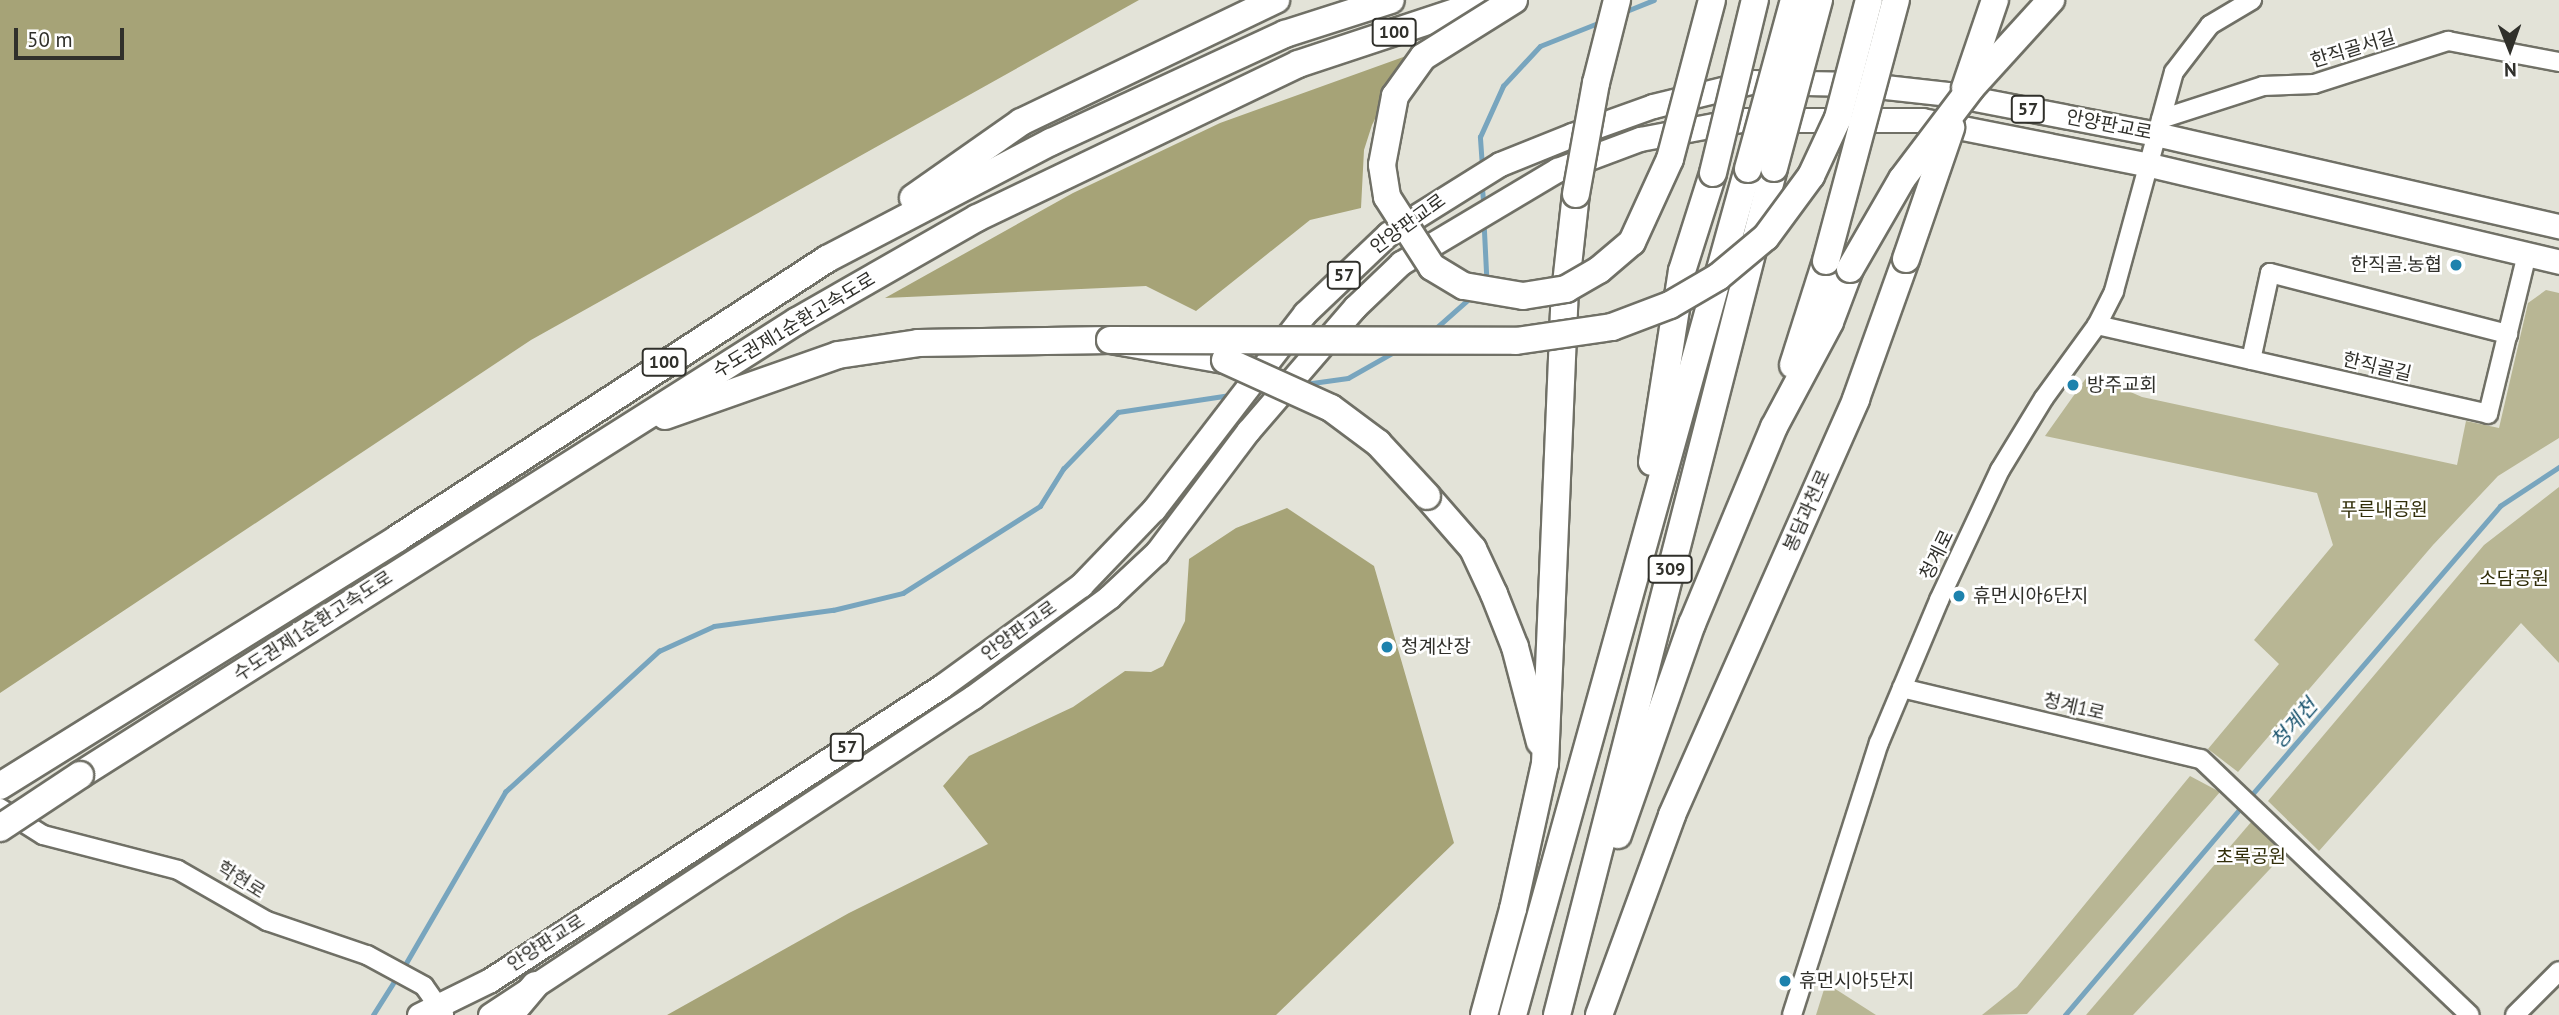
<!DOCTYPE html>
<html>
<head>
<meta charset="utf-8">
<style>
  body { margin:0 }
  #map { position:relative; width:2559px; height:1015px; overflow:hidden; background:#e3e3d8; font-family:"PT Sans","Noto Sans KR",sans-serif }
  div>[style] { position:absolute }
  .green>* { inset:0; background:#b8b694 }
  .forest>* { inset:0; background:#a6a377 }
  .stream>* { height:4.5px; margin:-2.25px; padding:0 2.25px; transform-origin:2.25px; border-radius:2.25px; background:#78a5be }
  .roads { filter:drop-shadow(2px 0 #707066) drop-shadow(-2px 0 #707066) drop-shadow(0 2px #707066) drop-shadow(0 -2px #707066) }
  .minor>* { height:18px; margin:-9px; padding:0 9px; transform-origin:9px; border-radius:9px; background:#fff }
  .major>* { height:23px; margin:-11.5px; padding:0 11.5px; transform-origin:11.5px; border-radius:11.5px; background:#fff }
  .highway>* { height:26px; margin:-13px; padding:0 13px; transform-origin:13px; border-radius:13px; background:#fff }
  .bridges { filter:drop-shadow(2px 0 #707066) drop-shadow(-2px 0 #707066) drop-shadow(0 2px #707066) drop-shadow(0 -2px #707066) }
  .highway-bridge>* { height:26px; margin:-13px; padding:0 13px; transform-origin:13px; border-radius:13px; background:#fff }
  .dots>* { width:19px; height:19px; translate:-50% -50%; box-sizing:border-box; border:4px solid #fff; border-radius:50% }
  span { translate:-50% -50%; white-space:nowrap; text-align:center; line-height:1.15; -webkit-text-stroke:5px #fff; paint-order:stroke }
  .shield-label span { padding:2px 5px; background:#fff; border:2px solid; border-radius:5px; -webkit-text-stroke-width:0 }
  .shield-label { font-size:18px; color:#30302b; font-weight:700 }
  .street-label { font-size:19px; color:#30302b }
  .poi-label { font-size:19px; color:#30302b }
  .right { translate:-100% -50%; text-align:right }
  .left { translate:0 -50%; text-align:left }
  .park-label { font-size:19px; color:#312e09 }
  .water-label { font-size:21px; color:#19536d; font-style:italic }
  .north { position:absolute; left:2475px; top:14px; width:70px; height:70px; -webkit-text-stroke:5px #fff; paint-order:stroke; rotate:179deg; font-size:19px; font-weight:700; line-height:28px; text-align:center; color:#30302b }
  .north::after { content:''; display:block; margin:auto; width:24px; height:32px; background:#30302b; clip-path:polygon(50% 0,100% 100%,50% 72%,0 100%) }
  .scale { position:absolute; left:14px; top:28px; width:110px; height:32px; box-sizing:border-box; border:4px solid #30302b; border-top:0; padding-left:9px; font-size:21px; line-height:24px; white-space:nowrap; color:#30302b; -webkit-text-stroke:5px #fff; paint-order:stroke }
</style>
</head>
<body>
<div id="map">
  <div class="green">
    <div style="clip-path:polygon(2546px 290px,2559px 293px,2559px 438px,2498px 476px,2433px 545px,2238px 772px,2208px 749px,2279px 664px,2254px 640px,2333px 545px,2317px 493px,2045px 436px,2089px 374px,2142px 397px,2457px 465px,2466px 421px,2499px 428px,2528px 303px)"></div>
    <div style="clip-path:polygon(2559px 487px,2559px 663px,2521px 623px,2319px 851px,2268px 801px,2484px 545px)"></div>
    <div style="clip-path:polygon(2190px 776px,2220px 792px,2027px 1014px,1982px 1015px,2017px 987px)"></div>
    <div style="clip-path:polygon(2252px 821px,2284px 854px,2133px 1015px,2086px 1015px)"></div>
    <div style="clip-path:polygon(1826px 983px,1876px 1015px,1816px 1015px)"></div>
  </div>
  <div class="forest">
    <div style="clip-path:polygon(0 0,1139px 0,531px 340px,0 693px)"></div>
    <div style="clip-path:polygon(1420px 51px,1390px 89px,1372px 125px,1364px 150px,1361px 208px,1310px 220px,1196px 311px,1146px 286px,885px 298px,1073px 193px,1220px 123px)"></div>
    <div style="clip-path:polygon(1287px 508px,1374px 566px,1454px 843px,1276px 1015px,667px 1015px,849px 913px,988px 844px,943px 786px,969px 756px,1073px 707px,1125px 671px,1151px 672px,1163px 666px,1185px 621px,1189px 559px,1236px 528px)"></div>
  </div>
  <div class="stream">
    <div style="left:1624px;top:12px;width:32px;rotate:-22deg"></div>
    <div style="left:1482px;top:167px;width:30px;rotate:-94deg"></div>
    <div style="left:1480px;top:137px;width:56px;rotate:-65.7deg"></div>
    <div style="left:1503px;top:86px;width:54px;rotate:-47.2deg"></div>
    <div style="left:1540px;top:46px;width:68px;rotate:-21.6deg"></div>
    <div style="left:1482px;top:183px;width:22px;rotate:85deg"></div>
    <div style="left:1484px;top:221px;width:61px;rotate:87.2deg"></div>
    <div style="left:1435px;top:329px;width:47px;rotate:-41.5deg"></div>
    <div style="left:1305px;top:384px;width:43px;rotate:-7.9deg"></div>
    <div style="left:1348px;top:378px;width:53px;rotate:-29.5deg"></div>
    <div style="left:2249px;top:798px;width:385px;rotate:-49.3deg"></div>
    <div style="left:2500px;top:506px;width:71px;rotate:-33.5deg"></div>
    <div style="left:402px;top:970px;width:206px;rotate:-59.9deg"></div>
    <div style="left:505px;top:792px;width:209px;rotate:-42.5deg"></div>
    <div style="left:659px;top:651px;width:60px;rotate:-24.4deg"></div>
    <div style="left:714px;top:626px;width:120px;rotate:-7.7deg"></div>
    <div style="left:833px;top:610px;width:72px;rotate:-13.7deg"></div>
    <div style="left:903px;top:593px;width:162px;rotate:-32.4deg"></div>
    <div style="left:1040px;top:506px;width:44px;rotate:-58.1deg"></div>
    <div style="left:1063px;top:469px;width:79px;rotate:-46deg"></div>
    <div style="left:1118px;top:412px;width:113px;rotate:-8.6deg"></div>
    <div style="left:373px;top:1015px;width:45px;rotate:-57.7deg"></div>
    <div style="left:2065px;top:1015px;width:275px;rotate:-49.7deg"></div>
  </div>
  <div class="roads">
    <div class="minor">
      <div style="left:2161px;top:119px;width:107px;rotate:-17.9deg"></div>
      <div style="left:2263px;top:86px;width:51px;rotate:-2.2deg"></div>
      <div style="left:2314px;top:84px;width:141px;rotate:-17.8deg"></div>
      <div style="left:2448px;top:41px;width:113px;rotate:10.7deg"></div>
      <div style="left:2097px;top:325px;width:401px;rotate:12.8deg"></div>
      <div style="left:2488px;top:414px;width:165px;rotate:-76.3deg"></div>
      <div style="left:2251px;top:360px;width:89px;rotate:-77.7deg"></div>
      <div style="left:2270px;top:273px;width:246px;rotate:14.4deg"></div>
      <div style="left:1902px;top:688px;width:307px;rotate:13.4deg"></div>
      <div style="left:2201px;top:759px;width:371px;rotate:43.6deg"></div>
      <div style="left:0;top:808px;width:51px;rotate:32.1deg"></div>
      <div style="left:43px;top:835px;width:139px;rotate:14.5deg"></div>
      <div style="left:178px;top:870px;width:103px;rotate:29.8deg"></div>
      <div style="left:267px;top:921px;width:106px;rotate:18.8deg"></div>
      <div style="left:367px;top:955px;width:65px;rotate:28.5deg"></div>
      <div style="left:424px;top:986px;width:35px;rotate:55deg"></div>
      <div style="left:1792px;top:1015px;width:286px;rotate:-72.3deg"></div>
      <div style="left:1879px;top:743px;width:155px;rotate:-67.2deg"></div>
      <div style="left:1939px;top:600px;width:144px;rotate:-64.9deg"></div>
      <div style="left:2000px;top:470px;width:84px;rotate:-58.6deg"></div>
      <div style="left:2044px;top:398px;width:90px;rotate:-54deg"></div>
      <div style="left:2097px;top:325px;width:38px;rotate:-63deg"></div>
      <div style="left:2114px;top:291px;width:227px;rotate:-74.7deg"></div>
      <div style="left:2174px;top:72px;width:59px;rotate:-52.5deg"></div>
      <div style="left:2210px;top:25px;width:49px;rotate:-30.8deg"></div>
      <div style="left:2515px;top:1015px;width:62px;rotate:-45deg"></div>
    </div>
    <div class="major">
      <div style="left:419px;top:1015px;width:79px;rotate:-26.2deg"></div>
      <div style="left:490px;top:980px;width:539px;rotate:-33.04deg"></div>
      <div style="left:942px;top:686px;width:172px;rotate:-36deg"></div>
      <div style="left:1081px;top:585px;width:105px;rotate:-46.2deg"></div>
      <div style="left:1154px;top:509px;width:247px;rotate:-52.4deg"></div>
      <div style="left:1305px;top:313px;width:115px;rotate:-43.6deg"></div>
      <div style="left:1388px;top:234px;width:132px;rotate:-32deg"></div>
      <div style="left:1500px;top:164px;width:78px;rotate:-21.9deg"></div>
      <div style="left:1572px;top:135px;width:86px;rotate:-19.7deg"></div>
      <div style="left:1653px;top:106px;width:101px;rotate:-13.8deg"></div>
      <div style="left:1751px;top:82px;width:107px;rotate:1.1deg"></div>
      <div style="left:1858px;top:84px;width:92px;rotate:6.3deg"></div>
      <div style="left:1949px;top:94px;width:211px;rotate:10.9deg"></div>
      <div style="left:2156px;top:134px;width:413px;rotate:12.9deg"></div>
      <div style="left:490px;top:1015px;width:578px;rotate:-33.36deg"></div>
      <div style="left:973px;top:697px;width:169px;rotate:-36.3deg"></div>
      <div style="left:1109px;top:597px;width:66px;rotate:-43.2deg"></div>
      <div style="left:1157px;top:552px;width:151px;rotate:-53.1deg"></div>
      <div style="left:1248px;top:431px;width:164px;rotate:-49.2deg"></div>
      <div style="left:1355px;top:307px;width:64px;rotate:-43.7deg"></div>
      <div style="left:1401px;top:263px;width:182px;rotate:-30.8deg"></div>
      <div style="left:1557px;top:170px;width:89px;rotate:-20.5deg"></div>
      <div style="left:1640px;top:139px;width:103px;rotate:-10.7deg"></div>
      <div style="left:1741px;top:120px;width:181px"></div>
      <div style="left:1922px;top:120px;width:232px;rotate:11.2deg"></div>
      <div style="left:2150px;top:165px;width:420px;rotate:13.3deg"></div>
    </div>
    <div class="highway">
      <div style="left:913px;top:198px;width:132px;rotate:-35.1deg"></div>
      <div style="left:1021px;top:122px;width:283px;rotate:-25.6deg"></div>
      <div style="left:1793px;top:365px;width:109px;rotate:-72.4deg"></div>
      <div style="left:665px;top:416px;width:183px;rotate:-19.4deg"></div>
      <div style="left:838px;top:355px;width:81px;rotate:-8.5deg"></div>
      <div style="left:918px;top:343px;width:192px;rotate:-0.9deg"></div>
      <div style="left:1110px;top:340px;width:117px;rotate:9.9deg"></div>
      <div style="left:1652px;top:462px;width:193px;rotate:-81.1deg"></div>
      <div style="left:1682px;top:271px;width:103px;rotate:-72.4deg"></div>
      <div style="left:1427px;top:496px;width:70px;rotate:49deg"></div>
      <div style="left:1473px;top:549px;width:50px;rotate:65deg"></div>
      <div style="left:1494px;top:594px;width:57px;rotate:68.4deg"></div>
      <div style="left:1515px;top:647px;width:98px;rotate:75.3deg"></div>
      <div style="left:80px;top:775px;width:849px;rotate:-32.34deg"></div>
      <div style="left:797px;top:321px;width:207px;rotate:-29.8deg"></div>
      <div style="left:977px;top:218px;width:356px;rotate:-25.6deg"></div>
      <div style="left:1298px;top:64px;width:203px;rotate:-18.3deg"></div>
      <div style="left:0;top:786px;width:469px;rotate:-31.9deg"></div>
      <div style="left:398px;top:538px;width:512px;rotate:-33.04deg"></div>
      <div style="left:827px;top:259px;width:253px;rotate:-27.6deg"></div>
      <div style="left:1051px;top:142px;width:258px;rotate:-24.8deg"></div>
      <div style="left:1285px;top:34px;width:111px;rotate:-17.8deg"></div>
      <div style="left:1618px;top:835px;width:224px;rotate:-70.7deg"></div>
      <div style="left:1692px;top:624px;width:213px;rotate:-67.4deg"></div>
      <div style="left:1774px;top:427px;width:119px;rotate:-61.9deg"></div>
      <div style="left:1830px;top:322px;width:57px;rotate:-69.3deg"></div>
      <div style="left:510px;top:1015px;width:39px;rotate:-50deg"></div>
      <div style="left:1484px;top:1015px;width:110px;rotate:-74.7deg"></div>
      <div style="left:1513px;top:909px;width:148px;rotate:-77.6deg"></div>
      <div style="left:1545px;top:764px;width:462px;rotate:-87.6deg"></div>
      <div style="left:1564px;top:302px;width:109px;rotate:-83.7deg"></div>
      <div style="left:1513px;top:1015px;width:878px;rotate:-74.48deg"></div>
      <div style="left:1557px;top:1015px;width:874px;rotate:-75.63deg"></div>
      <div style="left:1599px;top:1015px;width:213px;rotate:-69.9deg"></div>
      <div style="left:1672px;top:815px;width:455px;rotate:-66.1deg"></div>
      <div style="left:1856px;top:399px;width:149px;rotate:-70.3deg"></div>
    </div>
  </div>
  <div class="bridges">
    <div class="highway-bridge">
      <div style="left:1514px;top:0;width:107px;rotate:147.9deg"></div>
      <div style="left:1423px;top:57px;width:48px;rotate:125.7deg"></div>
      <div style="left:1395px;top:96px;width:70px;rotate:100.7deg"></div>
      <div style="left:1382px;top:165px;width:32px;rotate:81deg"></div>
      <div style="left:1387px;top:197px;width:83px;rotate:57.3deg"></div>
      <div style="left:1432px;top:267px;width:37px;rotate:31deg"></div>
      <div style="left:1464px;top:286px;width:60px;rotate:9.6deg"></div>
      <div style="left:1523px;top:296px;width:44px;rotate:-9.2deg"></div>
      <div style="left:1566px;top:289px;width:38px;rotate:-30deg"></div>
      <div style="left:1599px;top:270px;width:43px;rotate:-40.3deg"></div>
      <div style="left:1632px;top:242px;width:91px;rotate:-65.4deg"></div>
      <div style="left:1670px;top:159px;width:164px;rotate:-75.2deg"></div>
      <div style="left:1965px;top:88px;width:93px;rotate:-71.2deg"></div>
      <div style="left:1774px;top:168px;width:174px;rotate:-75deg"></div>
      <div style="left:1748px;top:169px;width:175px;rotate:-74.8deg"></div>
      <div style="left:1713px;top:173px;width:178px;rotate:-76.4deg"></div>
      <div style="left:1576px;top:194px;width:113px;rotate:-79.8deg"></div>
      <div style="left:1596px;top:83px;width:86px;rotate:-75.8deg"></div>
      <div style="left:1906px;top:259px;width:139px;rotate:-71deg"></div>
      <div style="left:1826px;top:261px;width:270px;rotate:-75deg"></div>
      <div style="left:1850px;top:269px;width:104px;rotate:-60deg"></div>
      <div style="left:1902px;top:179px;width:114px;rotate:-52.8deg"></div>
      <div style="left:1971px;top:88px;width:119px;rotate:-47.7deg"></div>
      <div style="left:1110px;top:340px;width:406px;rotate:0.1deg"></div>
      <div style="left:1516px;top:341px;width:97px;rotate:-8.3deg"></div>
      <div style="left:1612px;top:327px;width:62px;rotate:-20.8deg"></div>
      <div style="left:1670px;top:305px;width:56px;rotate:-30.3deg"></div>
      <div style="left:1718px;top:277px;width:62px;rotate:-39.8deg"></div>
      <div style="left:1766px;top:237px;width:76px;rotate:-53.6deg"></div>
      <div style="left:1811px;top:176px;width:64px;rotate:-65deg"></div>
      <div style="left:1838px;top:118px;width:122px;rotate:-75.3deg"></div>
      <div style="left:1225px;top:360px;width:116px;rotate:24.4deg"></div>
      <div style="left:1331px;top:408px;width:59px;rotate:36.7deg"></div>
      <div style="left:1378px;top:443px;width:72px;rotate:47.2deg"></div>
      <div style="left:0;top:828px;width:96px;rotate:-33.5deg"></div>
    </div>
  </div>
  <div class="dots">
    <div style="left:2456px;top:265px;background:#1d82ad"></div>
    <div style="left:2073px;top:385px;background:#1d82ad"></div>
    <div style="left:1959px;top:596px;background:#1d82ad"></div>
    <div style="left:1387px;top:647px;background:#1d82ad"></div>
    <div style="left:1785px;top:981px;background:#1d82ad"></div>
  </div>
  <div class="shield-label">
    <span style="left:1394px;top:32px">100</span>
    <span style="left:2028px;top:109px">57</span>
    <span style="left:1344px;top:275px">57</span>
    <span style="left:664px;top:362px">100</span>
    <span style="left:1670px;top:569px">309</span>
    <span style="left:847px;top:747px">57</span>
  </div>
  <div class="street-label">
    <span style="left:2353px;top:49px;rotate:-17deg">한직골서길</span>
    <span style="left:2109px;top:125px;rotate:11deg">안양판교로</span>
    <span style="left:1408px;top:224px;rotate:-36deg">안양판교로</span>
    <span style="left:794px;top:325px;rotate:-31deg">수도권제1순환고속도로</span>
    <span style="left:2377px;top:367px;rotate:13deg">한직골길</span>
    <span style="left:1807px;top:511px;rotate:-66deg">봉담과천로</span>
    <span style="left:1937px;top:555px;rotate:-64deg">청계로</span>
    <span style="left:313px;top:626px;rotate:-33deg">수도권제1순환고속도로</span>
    <span style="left:1019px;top:631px;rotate:-36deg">안양판교로</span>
    <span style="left:2074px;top:707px;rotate:13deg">청계1로</span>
    <span style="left:241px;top:880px;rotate:32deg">학현로</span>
    <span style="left:546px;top:943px;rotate:-33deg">안양판교로</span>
  </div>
  <div class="poi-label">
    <span class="right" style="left:2442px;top:265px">한직골.농협</span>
    <span class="left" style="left:2087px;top:385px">방주교회</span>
    <span class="left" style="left:1973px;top:596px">휴먼시아6단지</span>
    <span class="left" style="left:1401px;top:647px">청계산장</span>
    <span class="left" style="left:1799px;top:981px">휴먼시아5단지</span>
  </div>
  <div class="park-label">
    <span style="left:2384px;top:510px">푸른내공원</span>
    <span style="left:2514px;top:579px">소담공원</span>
    <span style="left:2251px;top:857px">초록공원</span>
  </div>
  <div class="water-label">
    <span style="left:2294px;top:724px;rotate:-49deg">청계천</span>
  </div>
  <div class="north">N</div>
  <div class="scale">50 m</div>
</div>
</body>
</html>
